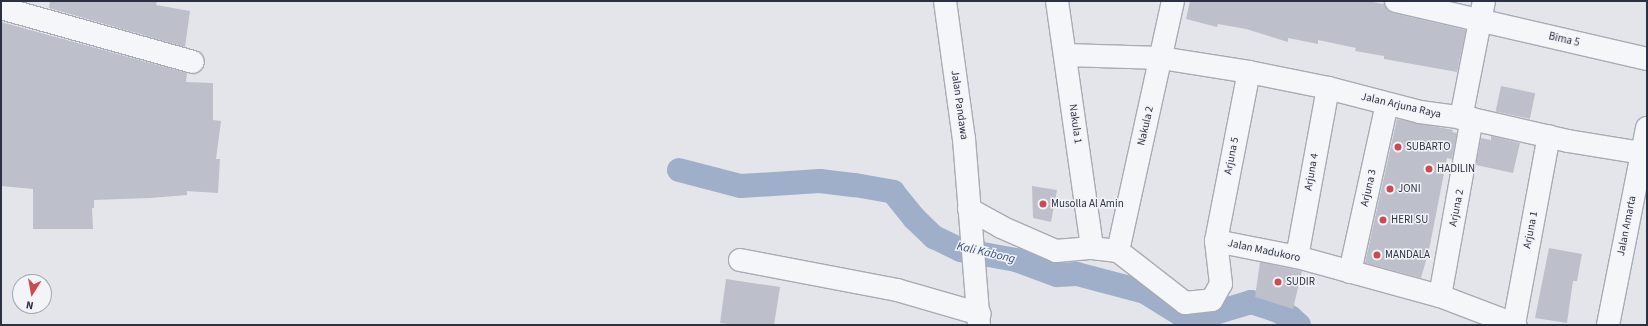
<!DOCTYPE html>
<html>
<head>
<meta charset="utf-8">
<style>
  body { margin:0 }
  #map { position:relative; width:1648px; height:326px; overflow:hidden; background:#e3e5eb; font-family:"Source Sans 3",sans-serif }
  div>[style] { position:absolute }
  .canal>* { height:24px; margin:-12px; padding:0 12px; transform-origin:12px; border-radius:12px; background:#9fafca }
  .building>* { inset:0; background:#bdc0ca; transform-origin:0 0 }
  .roads { filter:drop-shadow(1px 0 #a8abb5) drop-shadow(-1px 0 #a8abb5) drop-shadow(0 1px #a8abb5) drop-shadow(0 -1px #a8abb5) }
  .minor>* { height:22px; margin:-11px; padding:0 11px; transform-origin:11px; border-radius:11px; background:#f5f6f9 }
  .dots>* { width:11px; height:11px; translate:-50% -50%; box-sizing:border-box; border:2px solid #f2f4f8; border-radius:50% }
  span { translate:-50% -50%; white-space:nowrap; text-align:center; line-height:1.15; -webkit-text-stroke:3px #f2f4f8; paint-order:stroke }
  .street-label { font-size:11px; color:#2b3143 }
  .poi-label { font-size:11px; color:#2b3143 }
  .left { translate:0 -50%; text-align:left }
  .water-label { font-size:12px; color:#354b76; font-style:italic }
  .frame { position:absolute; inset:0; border:2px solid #2b3143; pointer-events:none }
  .north { position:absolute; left:12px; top:274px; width:40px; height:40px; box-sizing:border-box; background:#f2f4f8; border:1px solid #a2a6b0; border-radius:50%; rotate:191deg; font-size:11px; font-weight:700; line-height:16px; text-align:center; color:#2b3143 }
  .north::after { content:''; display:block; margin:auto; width:14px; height:18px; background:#cc4b50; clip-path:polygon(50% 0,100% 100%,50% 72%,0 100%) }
</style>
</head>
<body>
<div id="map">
  <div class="canal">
    <div style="left:679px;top:170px;width:64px;rotate:14.5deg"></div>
    <div style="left:741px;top:186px;width:79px;rotate:-3.6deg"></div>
    <div style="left:820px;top:181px;width:35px;rotate:7deg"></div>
    <div style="left:855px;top:185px;width:39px;rotate:10deg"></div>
    <div style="left:893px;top:192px;width:33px;rotate:51deg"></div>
    <div style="left:914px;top:218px;width:28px;rotate:44deg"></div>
    <div style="left:934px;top:237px;width:30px;rotate:26deg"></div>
    <div style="left:961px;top:250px;width:56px;rotate:10.3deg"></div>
    <div style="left:1016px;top:260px;width:44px;rotate:20.1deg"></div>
    <div style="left:1057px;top:275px;width:20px;rotate:-3deg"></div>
    <div style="left:1077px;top:274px;width:70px;rotate:14.8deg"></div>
    <div style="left:1145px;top:292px;width:44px;rotate:31.9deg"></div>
    <div style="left:1182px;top:315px;width:26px"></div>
    <div style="left:1208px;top:315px;width:45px;rotate:-16.8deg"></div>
    <div style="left:1251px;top:302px;width:23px;rotate:18deg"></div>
    <div style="left:1273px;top:309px;width:19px;rotate:25deg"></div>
    <div style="left:1290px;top:317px;width:12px;rotate:42deg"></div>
  </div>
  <div class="building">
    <div style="clip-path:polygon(50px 1px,157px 1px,156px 5px,190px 11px,185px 47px,49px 8px)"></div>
    <div style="clip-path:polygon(1190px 1px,1367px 1px,1384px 4px,1387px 10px,1393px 13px,1466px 30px,1457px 72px,1384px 59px,1384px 56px,1355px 51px,1356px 48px,1318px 40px,1318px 44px,1288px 38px,1288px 42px,1246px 29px,1218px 24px,1217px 27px,1186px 19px)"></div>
    <div style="clip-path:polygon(1px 22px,187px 73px,186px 82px,213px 83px,213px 120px,221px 121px,216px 159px,220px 159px,218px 193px,187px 191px,187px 195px,150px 198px,94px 200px,94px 208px,92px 208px,93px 229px,33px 229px,33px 189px,1px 186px)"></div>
    <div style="left:1501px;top:86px;width:35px;height:26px;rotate:12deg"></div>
    <div style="clip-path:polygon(1397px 119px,1453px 130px,1452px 132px,1457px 133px,1452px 159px,1447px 158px,1429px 250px,1421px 278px,1365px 263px)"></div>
    <div style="clip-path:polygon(1491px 136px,1520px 143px,1513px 173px,1476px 165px,1481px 138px,1491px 140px)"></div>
    <div style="clip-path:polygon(1032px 186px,1057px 190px,1051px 222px,1033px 218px)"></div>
    <div style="clip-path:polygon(1549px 248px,1582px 254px,1577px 281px,1573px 281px,1567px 323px,1535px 318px)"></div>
    <div style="clip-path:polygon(1260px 262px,1302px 271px,1293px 309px,1255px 297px)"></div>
    <div style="clip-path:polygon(726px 279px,780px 287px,774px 325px,735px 325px,720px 323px)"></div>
  </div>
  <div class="roads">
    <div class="minor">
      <div style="left:945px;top:1px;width:139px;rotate:82.2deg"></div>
      <div style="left:964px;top:139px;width:187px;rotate:85.4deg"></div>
      <div style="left:1057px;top:1px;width:249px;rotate:81.9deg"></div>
      <div style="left:1396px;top:1px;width:258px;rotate:13deg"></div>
      <div style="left:1px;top:8px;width:199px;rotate:15.7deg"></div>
      <div style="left:1066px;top:55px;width:95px;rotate:1.8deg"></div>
      <div style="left:1161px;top:58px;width:89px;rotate:9deg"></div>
      <div style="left:1249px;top:72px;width:81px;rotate:11.4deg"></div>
      <div style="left:1328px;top:88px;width:95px;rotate:14.6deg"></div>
      <div style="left:1420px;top:112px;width:52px;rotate:7.7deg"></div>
      <div style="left:1472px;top:119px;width:98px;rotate:12.9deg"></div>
      <div style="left:1568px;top:141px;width:75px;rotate:9.2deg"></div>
      <div style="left:1461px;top:118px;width:119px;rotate:-78.9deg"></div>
      <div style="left:969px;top:209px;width:37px;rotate:29deg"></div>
      <div style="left:1001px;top:227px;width:60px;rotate:23.6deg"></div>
      <div style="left:1056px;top:251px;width:36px;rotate:-5deg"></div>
      <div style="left:1092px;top:248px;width:26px;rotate:7deg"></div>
      <div style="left:1118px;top:251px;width:85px;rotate:37.8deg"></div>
      <div style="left:1185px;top:303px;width:27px;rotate:-6deg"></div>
      <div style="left:1212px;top:300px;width:18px;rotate:-61deg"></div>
      <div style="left:1221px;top:284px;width:43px;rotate:-96.6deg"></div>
      <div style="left:1216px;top:241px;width:83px;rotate:11.2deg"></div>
      <div style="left:1297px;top:257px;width:148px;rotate:15.3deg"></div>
      <div style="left:1440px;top:296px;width:81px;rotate:20.9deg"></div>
      <div style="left:1216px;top:241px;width:172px;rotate:-79deg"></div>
      <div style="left:1118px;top:251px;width:256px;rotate:-77.6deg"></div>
      <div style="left:1297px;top:257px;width:172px;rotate:-79.6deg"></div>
      <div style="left:740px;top:260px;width:160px;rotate:10.8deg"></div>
      <div style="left:897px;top:290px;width:86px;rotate:16.1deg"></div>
      <div style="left:1350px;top:272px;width:172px;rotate:-77.6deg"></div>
      <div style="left:1440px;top:296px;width:180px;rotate:-79.8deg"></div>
      <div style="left:1514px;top:324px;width:191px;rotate:-79.5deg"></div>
      <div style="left:1608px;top:325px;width:201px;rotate:-78.8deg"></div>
    </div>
  </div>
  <div class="dots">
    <div style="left:1398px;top:147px;background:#cc4b50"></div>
    <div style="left:1429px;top:169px;background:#cc4b50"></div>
    <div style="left:1390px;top:189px;background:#cc4b50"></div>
    <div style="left:1043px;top:204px;background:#cc4b50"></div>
    <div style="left:1383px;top:220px;background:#cc4b50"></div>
    <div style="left:1377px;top:255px;background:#cc4b50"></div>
    <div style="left:1278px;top:282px;background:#cc4b50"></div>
  </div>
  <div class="street-label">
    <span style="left:1564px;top:40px;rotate:13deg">Bima 5</span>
    <span style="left:959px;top:105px;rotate:82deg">Jalan Pandawa</span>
    <span style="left:1401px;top:106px;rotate:13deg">Jalan Arjuna Raya</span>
    <span style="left:1075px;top:124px;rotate:82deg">Nakula 1</span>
    <span style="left:1146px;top:126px;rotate:-77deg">Nakula 2</span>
    <span style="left:1232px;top:156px;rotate:-79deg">Arjuna 5</span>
    <span style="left:1312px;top:172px;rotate:-80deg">Arjuna 4</span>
    <span style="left:1369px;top:188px;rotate:-77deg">Arjuna 3</span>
    <span style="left:1457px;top:208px;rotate:-79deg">Arjuna 2</span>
    <span style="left:1627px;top:226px;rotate:-79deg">Jalan Amarta</span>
    <span style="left:1531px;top:230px;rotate:-79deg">Arjuna 1</span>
    <span style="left:1264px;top:251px;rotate:12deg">Jalan Madukoro</span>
  </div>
  <div class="poi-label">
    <span class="left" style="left:1406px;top:147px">SUBARTO</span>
    <span class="left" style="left:1437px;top:169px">HADILIN</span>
    <span class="left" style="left:1398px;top:189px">JONI</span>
    <span class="left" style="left:1051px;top:204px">Musolla Al Amin</span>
    <span class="left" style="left:1391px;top:220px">HERI SU</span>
    <span class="left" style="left:1385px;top:255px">MANDALA</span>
    <span class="left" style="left:1286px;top:282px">SUDIR</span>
  </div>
  <div class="water-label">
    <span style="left:986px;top:253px;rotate:13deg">Kali Kabong</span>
  </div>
  <div class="frame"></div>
  <div class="north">N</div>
</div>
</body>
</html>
